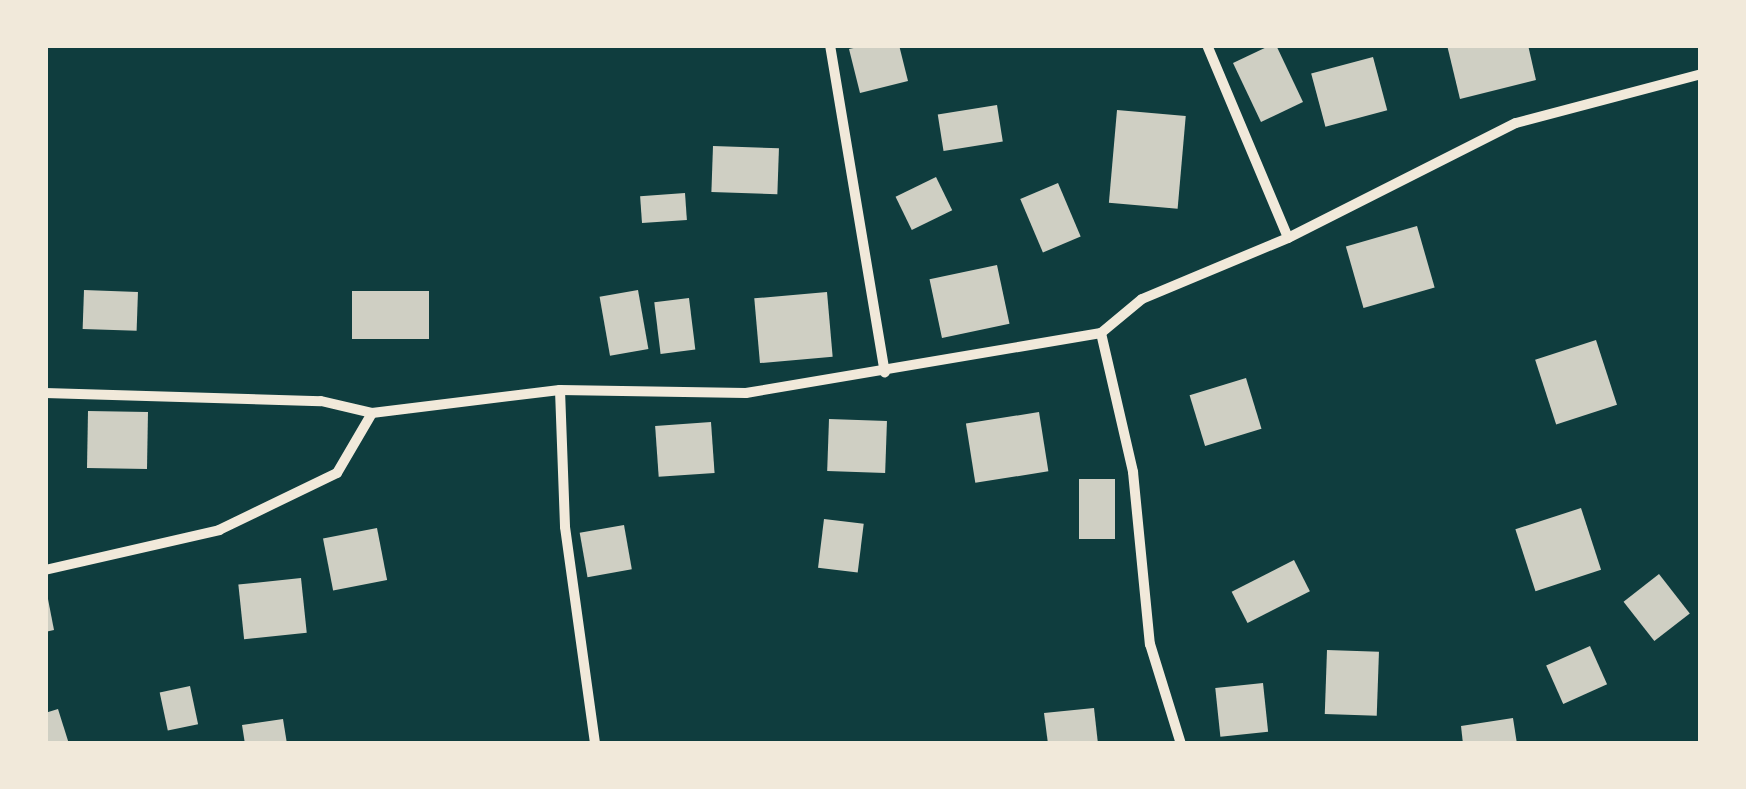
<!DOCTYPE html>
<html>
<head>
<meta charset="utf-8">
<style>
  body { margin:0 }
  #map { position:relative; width:1746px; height:789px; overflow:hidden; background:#0f3d3e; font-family:Inter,sans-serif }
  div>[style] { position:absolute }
  .building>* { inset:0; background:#cfcfc3; transform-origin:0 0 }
  .minor>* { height:10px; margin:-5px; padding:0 5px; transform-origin:5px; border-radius:5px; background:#f1e9da }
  span { translate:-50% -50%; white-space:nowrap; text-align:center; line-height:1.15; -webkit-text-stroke:10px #f1e9da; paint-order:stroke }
  .frame { position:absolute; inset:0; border:48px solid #f1e9da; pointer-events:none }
</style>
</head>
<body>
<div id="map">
  <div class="building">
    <div style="clip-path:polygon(867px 45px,899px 45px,908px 81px,860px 93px,849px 49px)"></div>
    <div style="clip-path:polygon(1271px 45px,1276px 45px,1303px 102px,1261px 122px,1233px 63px)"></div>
    <div style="clip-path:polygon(1447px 45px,1528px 45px,1536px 80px,1460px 99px)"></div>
    <div style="left:1373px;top:57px;width:55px;height:64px;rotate:75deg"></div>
    <div style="left:997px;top:105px;width:37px;height:60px;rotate:81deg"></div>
    <div style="left:1117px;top:110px;width:69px;height:93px;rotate:5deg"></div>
    <div style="left:713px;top:146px;width:66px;height:46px;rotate:2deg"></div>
    <div style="left:936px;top:177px;width:37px;height:45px;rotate:64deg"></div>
    <div style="left:1058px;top:183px;width:58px;height:41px;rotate:67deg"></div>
    <div style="left:685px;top:193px;width:27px;height:45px;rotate:86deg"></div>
    <div style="left:1417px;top:226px;width:64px;height:74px;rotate:74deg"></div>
    <div style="left:997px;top:265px;width:60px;height:69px;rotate:78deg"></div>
    <div style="left:84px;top:290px;width:54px;height:39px;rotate:2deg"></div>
    <div style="left:638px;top:290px;width:60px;height:39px;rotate:80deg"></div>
    <div style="left:352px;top:291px;width:77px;height:48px"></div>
    <div style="left:827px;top:292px;width:65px;height:73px;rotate:85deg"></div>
    <div style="left:689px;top:298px;width:52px;height:35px;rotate:83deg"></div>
    <div style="left:1596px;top:340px;width:68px;height:64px;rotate:72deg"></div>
    <div style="left:1246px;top:378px;width:53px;height:59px;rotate:73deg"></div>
    <div style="left:88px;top:411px;width:60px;height:57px;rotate:1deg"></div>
    <div style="left:1039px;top:412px;width:60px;height:74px;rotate:81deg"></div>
    <div style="left:829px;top:419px;width:58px;height:52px;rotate:2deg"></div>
    <div style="left:711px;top:422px;width:51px;height:56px;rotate:86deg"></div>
    <div style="left:1079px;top:479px;width:36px;height:60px"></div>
    <div style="left:1581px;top:508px;width:65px;height:69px;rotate:72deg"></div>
    <div style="left:824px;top:519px;width:40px;height:49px;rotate:7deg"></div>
    <div style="left:624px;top:525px;width:45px;height:45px;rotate:80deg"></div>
    <div style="left:377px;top:528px;width:53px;height:55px;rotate:79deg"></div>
    <div style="left:1294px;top:560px;width:35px;height:70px;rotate:63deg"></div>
    <div style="left:1659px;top:574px;width:50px;height:45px;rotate:52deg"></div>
    <div style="left:301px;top:578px;width:55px;height:63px;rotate:84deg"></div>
    <div style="clip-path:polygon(47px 594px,54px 630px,45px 632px,45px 595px)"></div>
    <div style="left:1590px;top:646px;width:42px;height:48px;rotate:66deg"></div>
    <div style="left:1327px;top:650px;width:52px;height:64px;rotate:2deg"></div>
    <div style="left:1263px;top:683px;width:49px;height:48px;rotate:84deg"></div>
    <div style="left:190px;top:686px;width:39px;height:31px;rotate:78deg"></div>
    <div style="clip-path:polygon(1094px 708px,1098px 744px,1048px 744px,1044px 713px)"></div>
    <div style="clip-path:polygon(58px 709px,69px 744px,45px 744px,45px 713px)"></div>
    <div style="clip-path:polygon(1513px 718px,1517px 744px,1463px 744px,1461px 726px)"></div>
    <div style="clip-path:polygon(283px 719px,287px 744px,245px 744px,242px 725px)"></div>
  </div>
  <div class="minor">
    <div style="left:830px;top:45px;width:332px;rotate:80.5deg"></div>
    <div style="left:1207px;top:45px;width:209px;rotate:67.2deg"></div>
    <div style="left:1101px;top:333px;width:143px;rotate:77deg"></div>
    <div style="left:1133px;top:472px;width:173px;rotate:84.4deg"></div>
    <div style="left:1150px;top:644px;width:105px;rotate:72.8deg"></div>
    <div style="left:560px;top:390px;width:137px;rotate:87.9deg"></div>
    <div style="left:565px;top:527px;width:219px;rotate:82.1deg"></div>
    <div style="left:45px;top:393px;width:276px;rotate:1.7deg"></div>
    <div style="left:321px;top:401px;width:52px;rotate:13.2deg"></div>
    <div style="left:372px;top:413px;width:189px;rotate:-7deg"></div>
    <div style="left:560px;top:390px;width:186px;rotate:0.9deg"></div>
    <div style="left:746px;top:393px;width:360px;rotate:-9.6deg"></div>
    <div style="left:1101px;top:333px;width:53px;rotate:-39.7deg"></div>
    <div style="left:1142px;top:299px;width:158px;rotate:-22.7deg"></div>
    <div style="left:1288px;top:238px;width:255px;rotate:-26.8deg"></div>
    <div style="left:1516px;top:123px;width:191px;rotate:-14.8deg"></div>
    <div style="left:45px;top:570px;width:179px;rotate:-12.9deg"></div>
    <div style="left:219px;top:530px;width:131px;rotate:-25.8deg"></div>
    <div style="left:337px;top:473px;width:69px;rotate:-59.7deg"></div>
  </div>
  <div class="frame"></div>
</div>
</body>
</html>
